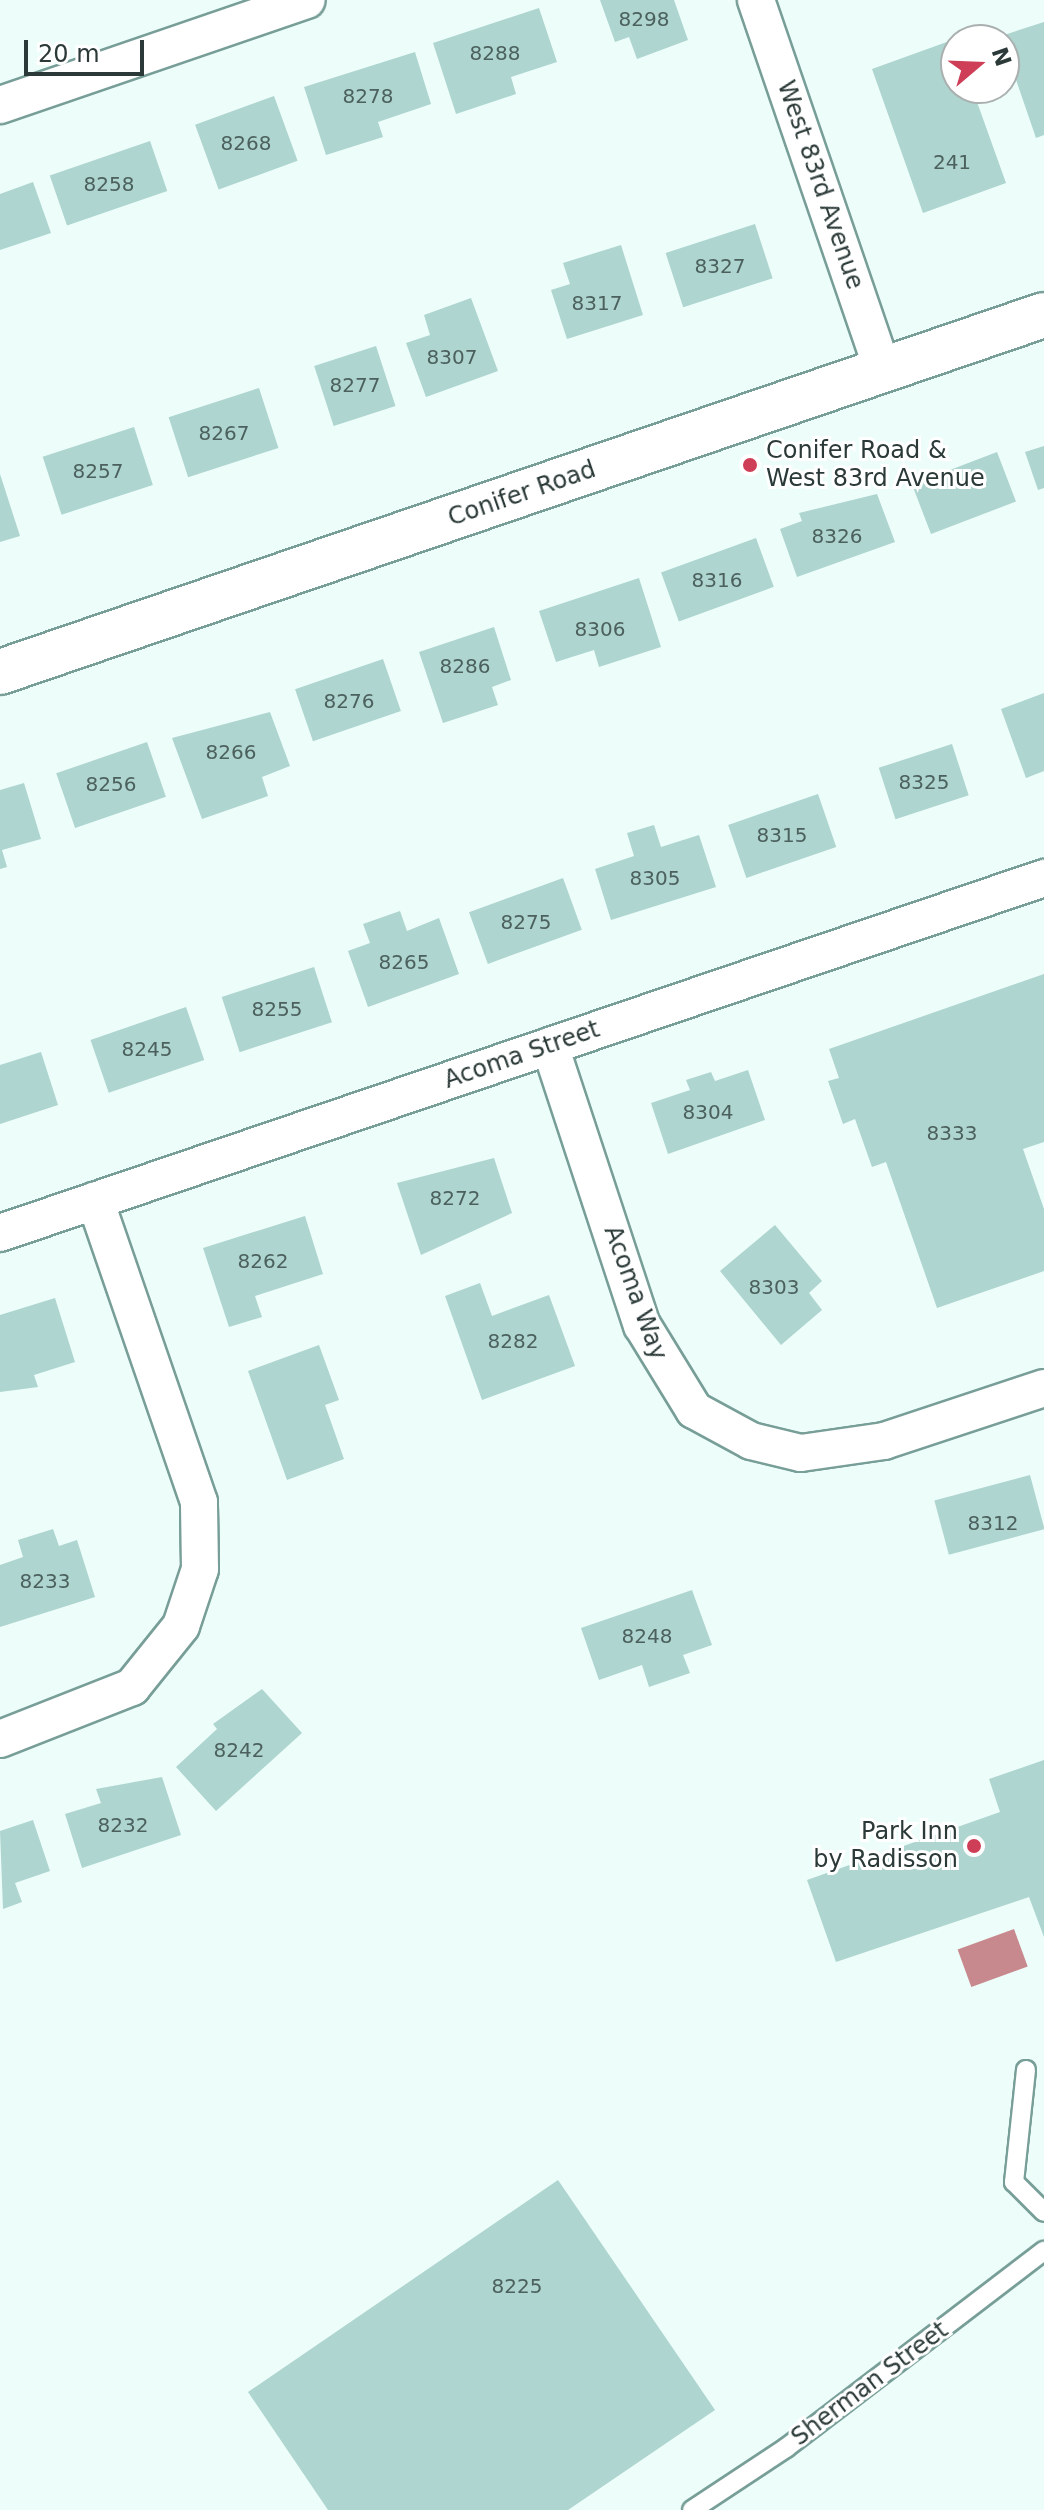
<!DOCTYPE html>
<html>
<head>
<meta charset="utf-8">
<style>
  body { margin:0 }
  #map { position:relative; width:1044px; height:2510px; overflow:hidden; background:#edfdfa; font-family:"DejaVu Sans",sans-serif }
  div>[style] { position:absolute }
  .water>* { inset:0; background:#c7898d; transform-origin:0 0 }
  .building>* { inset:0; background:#aed5cf; transform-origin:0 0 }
  .roads { filter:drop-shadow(2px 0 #789e98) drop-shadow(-2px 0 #789e98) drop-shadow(0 2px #789e98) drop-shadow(0 -2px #789e98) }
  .lane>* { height:18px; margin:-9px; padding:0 9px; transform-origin:9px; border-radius:9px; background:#fff }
  .street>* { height:36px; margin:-18px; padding:0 18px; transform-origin:18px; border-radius:18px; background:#fff }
  .secondary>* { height:44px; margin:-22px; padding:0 22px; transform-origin:22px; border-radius:22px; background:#fff }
  .dots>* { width:22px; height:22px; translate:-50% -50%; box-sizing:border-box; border:4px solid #fff; border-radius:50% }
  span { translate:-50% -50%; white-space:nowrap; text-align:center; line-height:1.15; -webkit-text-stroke:6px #fff; paint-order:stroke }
  .number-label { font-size:20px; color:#4c615e }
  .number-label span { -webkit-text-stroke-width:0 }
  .street-label { font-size:24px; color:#2b3a38 }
  .poi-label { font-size:24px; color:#2b3a38 }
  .left { translate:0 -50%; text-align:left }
  .right { translate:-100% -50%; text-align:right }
  .north { position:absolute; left:940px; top:24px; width:80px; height:80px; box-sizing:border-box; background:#fff; border:2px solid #aab0af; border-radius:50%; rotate:71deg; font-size:22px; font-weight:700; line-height:32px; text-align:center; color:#2b3a38 }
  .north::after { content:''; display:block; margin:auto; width:28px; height:36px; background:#cf3e57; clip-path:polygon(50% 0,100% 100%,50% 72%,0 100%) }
  .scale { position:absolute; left:24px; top:40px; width:120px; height:36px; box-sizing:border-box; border:4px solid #2b3a38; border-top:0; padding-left:10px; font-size:24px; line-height:28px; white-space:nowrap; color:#2b3a38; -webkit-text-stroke:6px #fff; paint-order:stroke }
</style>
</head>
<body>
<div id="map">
  <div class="water">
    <div style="left:1014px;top:1929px;width:40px;height:60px;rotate:70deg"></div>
  </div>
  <div class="building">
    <div style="clip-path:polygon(600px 0,674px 0,688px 40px,637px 59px,629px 37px,615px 42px)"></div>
    <div style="clip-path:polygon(539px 8px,557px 62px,511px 77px,516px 94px,456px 114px,433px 43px)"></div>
    <div style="clip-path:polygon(1044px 22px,1044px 135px,1036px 138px,1001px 36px)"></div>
    <div style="clip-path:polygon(955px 39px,956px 88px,972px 88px,1006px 183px,923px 213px,872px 69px)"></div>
    <div style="clip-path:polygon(415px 52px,431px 104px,378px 122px,383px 137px,326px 155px,304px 87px)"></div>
    <div style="left:274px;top:96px;width:69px;height:84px;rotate:70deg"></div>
    <div style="left:150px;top:141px;width:53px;height:106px;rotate:71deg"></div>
    <div style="clip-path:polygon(33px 182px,51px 233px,0 250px,0 194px)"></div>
    <div style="left:755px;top:224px;width:57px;height:94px;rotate:72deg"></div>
    <div style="clip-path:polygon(621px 245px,643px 315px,567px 339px,551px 290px,570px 284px,563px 263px)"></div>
    <div style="clip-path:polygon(471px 298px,498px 371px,426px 397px,406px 343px,430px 335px,424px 315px)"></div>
    <div style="left:376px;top:346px;width:63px;height:65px;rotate:72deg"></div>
    <div style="left:259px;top:388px;width:63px;height:95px;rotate:72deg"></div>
    <div style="left:134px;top:427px;width:61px;height:96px;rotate:72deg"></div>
    <div style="clip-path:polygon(1044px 446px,1044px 488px,1038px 490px,1025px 452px)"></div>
    <div style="left:997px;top:452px;width:53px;height:91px;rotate:69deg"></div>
    <div style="clip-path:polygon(0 474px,20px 536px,0 542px)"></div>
    <div style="clip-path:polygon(877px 494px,895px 542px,797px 577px,780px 529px,802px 521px,799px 513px)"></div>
    <div style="left:756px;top:538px;width:52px;height:101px;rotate:70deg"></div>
    <div style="clip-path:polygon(639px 578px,661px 647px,599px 667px,594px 650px,556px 662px,539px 611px)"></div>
    <div style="clip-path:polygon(494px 627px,511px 680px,492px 687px,498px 705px,443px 723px,419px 652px)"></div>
    <div style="left:383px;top:659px;width:55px;height:93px;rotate:71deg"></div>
    <div style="clip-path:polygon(1044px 693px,1044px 771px,1026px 778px,1001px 709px)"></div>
    <div style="clip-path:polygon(270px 712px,290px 766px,262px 777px,268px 796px,202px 819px,172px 738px)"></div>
    <div style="left:147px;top:742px;width:58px;height:96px;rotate:71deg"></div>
    <div style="left:952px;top:744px;width:54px;height:77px;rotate:72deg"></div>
    <div style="clip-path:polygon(24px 783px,41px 839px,2px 850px,7px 867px,0 869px,0 790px)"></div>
    <div style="left:818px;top:794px;width:56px;height:95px;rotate:71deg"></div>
    <div style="clip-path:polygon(654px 825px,661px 847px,699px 835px,716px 887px,611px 920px,595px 869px,634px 856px,627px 833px)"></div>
    <div style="left:563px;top:878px;width:55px;height:100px;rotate:70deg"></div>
    <div style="clip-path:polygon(400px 911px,407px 931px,439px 918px,459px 974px,368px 1007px,348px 951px,370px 943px,363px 924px)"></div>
    <div style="left:314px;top:967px;width:58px;height:97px;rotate:72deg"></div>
    <div style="clip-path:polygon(1044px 974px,1044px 1142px,1023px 1149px,1044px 1209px,1044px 1271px,937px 1308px,886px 1162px,872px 1167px,855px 1119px,843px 1124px,828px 1081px,839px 1078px,829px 1049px)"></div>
    <div style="left:186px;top:1007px;width:56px;height:101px;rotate:71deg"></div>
    <div style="clip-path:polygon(41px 1052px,58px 1105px,0 1124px,0 1065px)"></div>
    <div style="clip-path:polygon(748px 1070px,765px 1120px,668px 1154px,651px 1103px,690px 1090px,686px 1080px,711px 1072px,715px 1081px)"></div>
    <div style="clip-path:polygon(494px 1158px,512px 1213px,421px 1255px,397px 1183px)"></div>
    <div style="clip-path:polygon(305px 1216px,323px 1274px,255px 1296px,262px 1317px,229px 1327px,203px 1248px)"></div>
    <div style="clip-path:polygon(775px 1225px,822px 1281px,809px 1293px,822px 1310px,781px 1345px,720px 1271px)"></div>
    <div style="clip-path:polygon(480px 1283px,492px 1316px,549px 1295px,575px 1366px,482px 1400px,445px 1296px)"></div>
    <div style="clip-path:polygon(55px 1298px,75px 1362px,34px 1375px,38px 1387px,0 1392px,0 1315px)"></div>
    <div style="clip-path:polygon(319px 1345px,339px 1400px,325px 1405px,344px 1459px,287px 1480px,248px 1371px)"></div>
    <div style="left:1030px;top:1475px;width:56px;height:99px;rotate:75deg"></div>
    <div style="clip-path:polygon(53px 1529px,59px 1546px,77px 1540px,95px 1597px,0 1627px,0 1565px,23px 1557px,18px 1540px)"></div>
    <div style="clip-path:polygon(692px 1590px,712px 1645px,683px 1655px,690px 1673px,649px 1687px,642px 1665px,599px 1680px,581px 1628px)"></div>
    <div style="clip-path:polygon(262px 1689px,302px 1733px,216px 1811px,176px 1767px,217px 1729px,213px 1724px)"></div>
    <div style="clip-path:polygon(1044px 1760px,1044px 1937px,1029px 1897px,836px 1962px,807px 1880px,1000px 1812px,989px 1779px)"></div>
    <div style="clip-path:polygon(162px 1777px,181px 1835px,82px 1868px,65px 1814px,101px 1803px,96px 1789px)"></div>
    <div style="clip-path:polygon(33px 1820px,50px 1871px,15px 1883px,22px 1902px,3px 1909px,0 1831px)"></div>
    <div style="clip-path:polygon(558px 2180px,715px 2410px,568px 2510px,328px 2510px,248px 2392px)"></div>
  </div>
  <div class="roads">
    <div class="lane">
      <div style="left:1026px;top:2070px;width:113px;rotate:96.1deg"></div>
      <div style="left:1014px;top:2182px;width:42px;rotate:45deg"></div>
      <div style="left:692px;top:2510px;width:113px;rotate:-33.4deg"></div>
      <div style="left:786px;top:2448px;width:325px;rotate:-37.4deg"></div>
    </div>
    <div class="street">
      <div style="left:756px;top:0;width:391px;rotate:71.1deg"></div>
      <div style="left:0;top:105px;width:324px;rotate:-18.9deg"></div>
      <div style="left:550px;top:1046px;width:294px;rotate:71.8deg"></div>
      <div style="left:642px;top:1325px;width:100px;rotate:58.5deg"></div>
      <div style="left:694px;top:1410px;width:65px;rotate:28.5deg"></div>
      <div style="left:751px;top:1441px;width:51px;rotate:13.5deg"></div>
      <div style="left:801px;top:1453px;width:84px;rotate:-8.2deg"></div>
      <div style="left:884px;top:1441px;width:169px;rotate:-18.3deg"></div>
      <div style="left:0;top:1233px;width:1103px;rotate:-18.78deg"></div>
      <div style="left:0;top:1739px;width:142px;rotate:-21.5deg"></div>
      <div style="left:132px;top:1687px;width:78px;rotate:-51.2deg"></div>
      <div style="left:181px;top:1626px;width:60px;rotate:-71.6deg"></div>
      <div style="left:200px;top:1569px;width:67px;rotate:-90.9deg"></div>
      <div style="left:199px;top:1502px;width:319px;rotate:-109deg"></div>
    </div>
    <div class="secondary">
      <div style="left:0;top:672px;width:1103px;rotate:-18.88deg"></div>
    </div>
  </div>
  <div class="dots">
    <div style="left:750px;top:465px;background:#cf3e57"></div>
    <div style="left:974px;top:1846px;background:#cf3e57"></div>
  </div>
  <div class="number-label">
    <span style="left:644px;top:19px">8298</span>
    <span style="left:495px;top:53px">8288</span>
    <span style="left:368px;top:96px">8278</span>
    <span style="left:246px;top:143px">8268</span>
    <span style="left:952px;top:162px">241</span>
    <span style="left:109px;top:184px">8258</span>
    <span style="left:720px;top:266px">8327</span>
    <span style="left:597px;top:303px">8317</span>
    <span style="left:452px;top:357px">8307</span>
    <span style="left:355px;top:385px">8277</span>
    <span style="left:224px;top:433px">8267</span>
    <span style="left:98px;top:471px">8257</span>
    <span style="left:837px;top:536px">8326</span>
    <span style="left:717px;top:580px">8316</span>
    <span style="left:600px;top:629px">8306</span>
    <span style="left:465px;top:666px">8286</span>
    <span style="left:349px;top:701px">8276</span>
    <span style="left:231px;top:752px">8266</span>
    <span style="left:924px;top:782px">8325</span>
    <span style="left:111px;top:784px">8256</span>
    <span style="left:782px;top:835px">8315</span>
    <span style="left:655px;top:878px">8305</span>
    <span style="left:526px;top:922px">8275</span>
    <span style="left:404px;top:962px">8265</span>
    <span style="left:277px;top:1009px">8255</span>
    <span style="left:147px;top:1049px">8245</span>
    <span style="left:708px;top:1112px">8304</span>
    <span style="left:952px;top:1133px">8333</span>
    <span style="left:455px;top:1198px">8272</span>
    <span style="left:263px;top:1261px">8262</span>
    <span style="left:774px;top:1287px">8303</span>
    <span style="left:513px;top:1341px">8282</span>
    <span style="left:993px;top:1523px">8312</span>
    <span style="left:45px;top:1581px">8233</span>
    <span style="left:647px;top:1636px">8248</span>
    <span style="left:239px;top:1750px">8242</span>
    <span style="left:123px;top:1825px">8232</span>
    <span style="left:517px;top:2286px">8225</span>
  </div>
  <div class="street-label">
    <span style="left:820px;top:185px;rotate:71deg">West 83rd Avenue</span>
    <span style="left:522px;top:494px;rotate:-19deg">Conifer Road</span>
    <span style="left:522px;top:1055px;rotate:-19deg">Acoma Street</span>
    <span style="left:635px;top:1293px;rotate:70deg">Acoma Way</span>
    <span style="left:870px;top:2384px;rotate:-37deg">Sherman Street</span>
  </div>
  <div class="poi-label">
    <span class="left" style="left:766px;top:465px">Conifer Road &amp;<br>West 83rd Avenue</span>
    <span class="right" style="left:958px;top:1846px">Park Inn<br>by Radisson</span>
  </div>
  <div class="north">N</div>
  <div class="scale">20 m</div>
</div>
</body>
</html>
